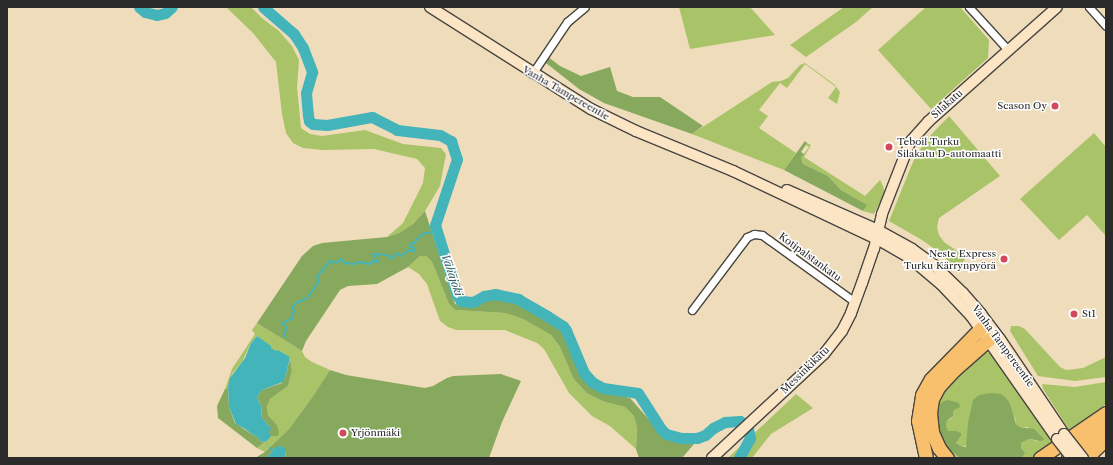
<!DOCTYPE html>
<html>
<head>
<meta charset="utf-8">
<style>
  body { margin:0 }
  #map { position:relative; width:1113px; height:465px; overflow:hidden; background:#efdcbb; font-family:"Libre Caslon Text",serif }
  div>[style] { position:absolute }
  .green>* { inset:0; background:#a9c369 }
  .forest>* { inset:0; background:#86a95d }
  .water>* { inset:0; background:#44b4bb }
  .stream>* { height:2px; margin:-1px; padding:0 1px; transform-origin:1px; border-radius:1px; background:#44b4bb }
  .river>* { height:11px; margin:-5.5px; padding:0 5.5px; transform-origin:5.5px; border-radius:5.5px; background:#44b4bb }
  .roads { filter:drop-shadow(1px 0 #484641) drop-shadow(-1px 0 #484641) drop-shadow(0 1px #484641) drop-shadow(0 -1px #484641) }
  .street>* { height:7px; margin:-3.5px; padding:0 3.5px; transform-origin:3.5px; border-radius:3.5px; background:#fff }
  .secondary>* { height:10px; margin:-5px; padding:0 5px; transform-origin:5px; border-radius:5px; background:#fce5c4 }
  .highway>* { height:13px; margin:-6.5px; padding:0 6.5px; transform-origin:6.5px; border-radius:6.5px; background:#f8bf6c }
  .bridges { filter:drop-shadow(1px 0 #484641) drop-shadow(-1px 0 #484641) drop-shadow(0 1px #484641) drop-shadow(0 -1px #484641) }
  .secondary-bridge>* { height:10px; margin:-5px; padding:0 5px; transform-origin:5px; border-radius:5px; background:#fce5c4 }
  .dots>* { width:11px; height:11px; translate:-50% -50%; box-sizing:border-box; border:2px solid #fff; border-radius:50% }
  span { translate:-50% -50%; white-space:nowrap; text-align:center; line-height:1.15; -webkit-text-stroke:3px #fff; paint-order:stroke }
  .street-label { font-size:10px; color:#2b2b2b }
  .poi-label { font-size:10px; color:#2b2b2b }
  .right { translate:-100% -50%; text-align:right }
  .left { translate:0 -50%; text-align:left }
  .water-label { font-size:11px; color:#356265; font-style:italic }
  .frame { position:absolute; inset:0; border:8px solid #2b2b2b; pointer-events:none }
</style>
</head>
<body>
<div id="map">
  <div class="green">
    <div style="clip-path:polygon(226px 7px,251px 7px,263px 19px,279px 31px,292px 46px,299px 60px,297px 87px,301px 128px,310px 134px,322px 136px,365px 130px,403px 144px,441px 148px,446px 154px,440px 186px,425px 211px,413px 224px,399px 233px,387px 237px,403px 223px,423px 183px,425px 168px,417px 159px,374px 149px,323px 150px,303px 148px,293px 143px,286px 133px,282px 114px,276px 62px,253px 33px)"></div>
    <div style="clip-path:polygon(679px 7px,750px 7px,775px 35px,690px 49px)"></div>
    <div style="clip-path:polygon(844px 7px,873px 7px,856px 22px,806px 57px,790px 45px)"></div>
    <div style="clip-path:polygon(926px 7px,960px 7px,989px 40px,988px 58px,931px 109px,878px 50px)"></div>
    <div style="clip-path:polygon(805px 63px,835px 85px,840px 92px,837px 104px,828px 98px,836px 87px,805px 64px,787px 88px,780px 83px,759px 110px,768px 116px,759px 128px,796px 153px,784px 170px,692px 134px,772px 82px,781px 81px,788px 78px,800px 65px)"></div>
    <div style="clip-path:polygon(949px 116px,1000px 176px,939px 218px,937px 227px,939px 235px,944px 242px,966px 257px,959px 270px,960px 273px,940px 253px,922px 240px,889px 221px,915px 157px,927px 139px)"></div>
    <div style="clip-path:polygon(1094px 133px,1106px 147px,1106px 236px,1087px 215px,1059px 240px,1020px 199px)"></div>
    <div style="clip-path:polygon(807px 143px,811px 145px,804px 157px,865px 196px,880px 180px,883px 186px,885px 193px,874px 214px,863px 211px,866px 205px,841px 190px,828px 176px,803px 164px,801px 158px,809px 147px,806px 145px)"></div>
    <div style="clip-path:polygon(420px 256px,426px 256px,432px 262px,449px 304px,455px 310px,505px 313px,523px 319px,551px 335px,560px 347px,573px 378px,605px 402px,625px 407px,634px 416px,637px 428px,636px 449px,610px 426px,592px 416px,569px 393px,544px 349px,537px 343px,505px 330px,456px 330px,448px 327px,440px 321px,427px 284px,419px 274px,408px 267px)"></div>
    <div style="clip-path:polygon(257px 323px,302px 351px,305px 357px,312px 362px,330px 370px,311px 399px,289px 429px,265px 452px,257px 448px,267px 441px,270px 436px,276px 436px,277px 425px,268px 415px,267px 404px,270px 399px,288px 386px,292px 371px,290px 357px,278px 350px,276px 352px,257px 336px,251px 343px,242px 362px,232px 374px,228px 389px,225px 389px,232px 369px,255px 334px,252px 330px)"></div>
    <div style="clip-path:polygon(1011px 326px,1019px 326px,1025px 329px,1060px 367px,1066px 370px,1083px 368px,1106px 357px,1106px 377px,1075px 381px,1038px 376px,1010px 331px)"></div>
    <div style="clip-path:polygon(983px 352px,991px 353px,1000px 361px,1054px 444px,1034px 458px,1022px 458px,1024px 454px,1021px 448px,1021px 443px,1029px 439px,1037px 441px,1028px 427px,1020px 427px,1016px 424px,1015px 417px,963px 447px,956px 443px,961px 436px,947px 431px,946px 426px,947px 421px,951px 419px,953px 411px,956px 409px,937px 408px,952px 452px,960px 458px,950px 458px,933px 419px,943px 387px)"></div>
    <div style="clip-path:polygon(1106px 382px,1106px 404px,1070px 431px,1043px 389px,1042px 384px,1075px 387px)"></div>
    <div style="clip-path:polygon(796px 394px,813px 408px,771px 434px,752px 458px,728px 458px)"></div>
  </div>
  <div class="forest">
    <div style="clip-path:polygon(547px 56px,560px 66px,581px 76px,610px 67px,617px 91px,633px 97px,660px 97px,703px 126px,692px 134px,604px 103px,579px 89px,546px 63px)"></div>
    <div style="clip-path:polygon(805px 141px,807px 143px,801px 152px,804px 154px,801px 158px,803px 164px,828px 176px,841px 190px,867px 205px,863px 211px,784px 170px)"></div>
    <div style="clip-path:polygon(425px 211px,455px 304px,465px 306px,486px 297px,510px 301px,541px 314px,565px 334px,581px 371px,589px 384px,599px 391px,630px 398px,665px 438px,694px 444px,682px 458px,639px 458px,636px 449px,637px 428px,634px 416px,625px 407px,605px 402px,587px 393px,573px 378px,560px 347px,551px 335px,523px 319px,505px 313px,455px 310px,449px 304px,432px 262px,426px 256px,420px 256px,408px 267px,377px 284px,348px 286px,340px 290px,306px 341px,302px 351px,257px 323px,302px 256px,313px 246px,322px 243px,387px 237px,399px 233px,413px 224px)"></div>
    <div style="clip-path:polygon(290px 358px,292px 371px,288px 386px,270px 399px,267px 406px,268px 415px,277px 425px,279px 432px,278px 436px,270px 436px,269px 433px,270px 427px,262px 418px,261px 406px,257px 397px,262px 390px,282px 383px,286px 375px)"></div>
    <div style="clip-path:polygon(330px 370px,346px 375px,425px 388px,433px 386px,447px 378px,453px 376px,501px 374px,521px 381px,502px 422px,489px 458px,285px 458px,286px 453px,283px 447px,281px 446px,275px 448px,266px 458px,255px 458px,265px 452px,289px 429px,311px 399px)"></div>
    <div style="clip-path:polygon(225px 389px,228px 389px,229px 407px,235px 423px,253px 435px,257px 436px,260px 441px,265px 442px,257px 448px,218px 418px,217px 406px)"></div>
    <div style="clip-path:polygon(992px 393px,1001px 394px,1006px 398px,1010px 404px,1016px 424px,1020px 427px,1034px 429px,1044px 439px,1042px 441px,1029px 439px,1021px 443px,1021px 448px,1025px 453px,1022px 458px,960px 458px,944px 445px,939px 432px,936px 418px,937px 408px,942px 402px,948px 400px,959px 403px,960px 407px,953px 411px,953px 416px,947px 421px,946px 426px,948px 431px,956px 431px,961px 433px,961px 436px,956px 443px,963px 447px,966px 447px,968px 423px,973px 400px,979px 395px)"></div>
  </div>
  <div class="water">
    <div style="clip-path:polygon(257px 336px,271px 346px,271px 348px,276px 351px,278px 350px,290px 357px,286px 375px,283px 382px,262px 390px,257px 397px,261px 406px,262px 418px,271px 428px,269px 433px,271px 436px,266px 442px,260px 441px,257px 436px,253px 435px,245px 429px,236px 424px,229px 407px,228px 387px,230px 378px,245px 358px,251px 343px)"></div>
    <div style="clip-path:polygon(282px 446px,286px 450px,285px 458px,266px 458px,276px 447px)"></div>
  </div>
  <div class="stream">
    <div style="left:284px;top:337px;width:9px;rotate:-77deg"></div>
    <div style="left:286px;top:328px;width:6px;rotate:-121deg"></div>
    <div style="left:283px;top:323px;width:10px;rotate:-29deg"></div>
    <div style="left:292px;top:318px;width:7px;rotate:-74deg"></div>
    <div style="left:294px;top:311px;width:4px;rotate:-124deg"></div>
    <div style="left:292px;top:308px;width:6px;rotate:-51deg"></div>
    <div style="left:296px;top:303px;width:12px;rotate:-24deg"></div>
    <div style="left:307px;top:298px;width:19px;rotate:-55deg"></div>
    <div style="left:318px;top:282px;width:5px;rotate:-101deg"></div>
    <div style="left:317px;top:277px;width:21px;rotate:-51deg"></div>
    <div style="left:330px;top:261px;width:7px;rotate:16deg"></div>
    <div style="left:337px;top:263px;width:5px;rotate:-53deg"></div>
    <div style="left:340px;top:259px;width:6px;rotate:39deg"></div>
    <div style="left:345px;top:263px;width:9px;rotate:6deg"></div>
    <div style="left:354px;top:264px;width:7px;rotate:-16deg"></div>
    <div style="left:361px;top:262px;width:9px;rotate:13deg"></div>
    <div style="left:370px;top:264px;width:4px;rotate:-45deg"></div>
    <div style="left:373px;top:261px;width:5px;rotate:11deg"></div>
    <div style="left:378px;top:262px;width:9px;rotate:-126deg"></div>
    <div style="left:373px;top:255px;width:2px;rotate:-27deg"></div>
    <div style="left:375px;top:254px;width:12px;rotate:5deg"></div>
    <div style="left:387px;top:255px;width:6px;rotate:39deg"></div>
    <div style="left:392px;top:259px;width:7px;rotate:-56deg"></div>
    <div style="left:396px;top:253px;width:5px;rotate:37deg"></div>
    <div style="left:400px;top:256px;width:11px;rotate:-34deg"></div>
    <div style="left:409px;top:250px;width:5px;rotate:11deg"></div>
    <div style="left:414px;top:251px;width:3px;rotate:-90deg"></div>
    <div style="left:414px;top:248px;width:3px;rotate:-162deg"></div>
    <div style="left:411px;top:247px;width:3px;rotate:-108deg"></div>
    <div style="left:410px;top:244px;width:4px;rotate:-14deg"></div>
    <div style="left:414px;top:243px;width:12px;rotate:-48deg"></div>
    <div style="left:422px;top:234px;width:14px;rotate:-12deg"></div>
    <div style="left:270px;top:448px;width:5px;rotate:37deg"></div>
  </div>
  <div class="river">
    <div style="left:139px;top:7px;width:8px;rotate:40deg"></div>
    <div style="left:145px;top:12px;width:12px;rotate:14deg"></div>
    <div style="left:157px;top:15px;width:8px;rotate:-14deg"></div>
    <div style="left:165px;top:13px;width:9px;rotate:-41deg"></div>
    <div style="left:263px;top:7px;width:41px;rotate:41.1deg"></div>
    <div style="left:294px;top:34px;width:17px;rotate:57deg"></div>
    <div style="left:303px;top:48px;width:26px;rotate:69deg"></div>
    <div style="left:312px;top:72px;width:22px;rotate:106deg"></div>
    <div style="left:306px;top:93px;width:22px;rotate:85deg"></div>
    <div style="left:308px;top:115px;width:6px;rotate:81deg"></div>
    <div style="left:309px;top:121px;width:5px;rotate:37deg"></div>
    <div style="left:313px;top:124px;width:14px;rotate:4deg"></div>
    <div style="left:327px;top:125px;width:46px;rotate:-10.1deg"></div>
    <div style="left:372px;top:117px;width:28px;rotate:27deg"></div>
    <div style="left:397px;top:130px;width:43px;rotate:6.6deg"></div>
    <div style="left:440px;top:135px;width:13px;rotate:29deg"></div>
    <div style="left:451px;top:141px;width:19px;rotate:72deg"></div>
    <div style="left:457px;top:159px;width:70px;rotate:108.4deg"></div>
    <div style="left:435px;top:225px;width:73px;rotate:72.6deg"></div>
    <div style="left:457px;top:295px;width:7px;rotate:56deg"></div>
    <div style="left:461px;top:301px;width:12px;rotate:5deg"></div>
    <div style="left:473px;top:302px;width:13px;rotate:-29deg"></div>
    <div style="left:484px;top:296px;width:11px;rotate:-10deg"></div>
    <div style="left:495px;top:294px;width:24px;rotate:12deg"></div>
    <div style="left:518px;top:299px;width:34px;rotate:30deg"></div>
    <div style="left:547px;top:316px;width:19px;rotate:32deg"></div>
    <div style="left:563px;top:326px;width:5px;rotate:53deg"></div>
    <div style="left:566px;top:330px;width:47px;rotate:67.3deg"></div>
    <div style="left:584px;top:373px;width:12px;rotate:48deg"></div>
    <div style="left:592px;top:382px;width:13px;rotate:29deg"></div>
    <div style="left:603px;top:388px;width:35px;rotate:8deg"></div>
    <div style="left:638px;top:393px;width:43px;rotate:57.4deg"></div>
    <div style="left:661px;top:429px;width:7px;rotate:45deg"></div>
    <div style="left:666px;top:434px;width:16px;rotate:15deg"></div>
    <div style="left:681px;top:438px;width:16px"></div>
    <div style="left:697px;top:438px;width:9px;rotate:-21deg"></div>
    <div style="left:705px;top:435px;width:11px;rotate:-41deg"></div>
    <div style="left:713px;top:428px;width:13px;rotate:-27deg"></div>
    <div style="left:725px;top:422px;width:15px;rotate:-4deg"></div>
    <div style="left:740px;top:421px;width:11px;rotate:45deg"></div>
    <div style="left:748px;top:429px;width:9px;rotate:77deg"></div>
    <div style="left:750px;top:438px;width:23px;rotate:119deg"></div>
  </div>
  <div class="roads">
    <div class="street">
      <div style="left:969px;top:7px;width:58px;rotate:47.8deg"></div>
      <div style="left:1089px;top:7px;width:25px;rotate:48deg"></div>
      <div style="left:532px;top:74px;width:63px;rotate:-56.1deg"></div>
      <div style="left:567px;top:22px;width:23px;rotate:-40deg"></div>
      <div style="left:692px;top:310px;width:91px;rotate:-53deg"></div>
      <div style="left:747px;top:237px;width:8px;rotate:-23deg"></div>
      <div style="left:754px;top:234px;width:8px;rotate:7deg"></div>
      <div style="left:762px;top:235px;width:9px;rotate:36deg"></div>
      <div style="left:769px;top:240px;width:106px;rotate:35.8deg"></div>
    </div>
    <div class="secondary">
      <div style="left:430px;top:7px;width:191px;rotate:32.4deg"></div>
      <div style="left:591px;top:109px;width:50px;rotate:26.1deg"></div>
      <div style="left:636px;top:131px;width:105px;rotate:22.4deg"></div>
      <div style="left:733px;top:171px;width:159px;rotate:25.3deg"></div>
      <div style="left:877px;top:239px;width:39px;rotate:30deg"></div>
      <div style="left:911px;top:259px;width:39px;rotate:40deg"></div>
      <div style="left:941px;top:284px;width:44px;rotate:46.8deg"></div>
      <div style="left:971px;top:316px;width:150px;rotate:55deg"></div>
      <div style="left:787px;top:190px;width:99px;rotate:23.7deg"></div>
      <div style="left:878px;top:230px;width:39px;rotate:29deg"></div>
      <div style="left:912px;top:249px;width:27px;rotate:36deg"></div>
      <div style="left:934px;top:265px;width:40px;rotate:44deg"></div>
      <div style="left:963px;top:293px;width:28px;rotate:49deg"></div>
      <div style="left:981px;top:314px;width:31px;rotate:53deg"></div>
      <div style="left:1000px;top:339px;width:115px;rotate:56deg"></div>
      <div style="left:712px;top:458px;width:153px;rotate:-42.9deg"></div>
      <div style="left:824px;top:354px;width:29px;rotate:-52deg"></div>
      <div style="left:842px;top:331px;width:20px;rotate:-63deg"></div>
      <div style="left:851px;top:313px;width:32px;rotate:-70deg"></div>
      <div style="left:862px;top:283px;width:36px;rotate:-71deg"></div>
      <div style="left:874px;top:249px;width:36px;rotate:-77deg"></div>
      <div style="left:882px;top:214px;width:77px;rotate:-68.7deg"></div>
      <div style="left:910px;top:142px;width:28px;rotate:-48deg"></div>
      <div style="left:929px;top:121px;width:171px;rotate:-41.7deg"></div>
    </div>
    <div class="highway">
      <div style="left:926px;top:458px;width:38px;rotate:-102deg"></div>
      <div style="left:918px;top:421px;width:26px;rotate:-81deg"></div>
      <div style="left:922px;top:395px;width:18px;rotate:-61deg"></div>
      <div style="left:931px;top:379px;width:71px;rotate:-45.6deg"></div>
      <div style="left:947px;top:458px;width:13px;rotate:-129deg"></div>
      <div style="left:939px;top:448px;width:17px;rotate:-114deg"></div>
      <div style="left:932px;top:432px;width:19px;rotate:-96deg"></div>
      <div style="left:930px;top:413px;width:14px;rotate:-82deg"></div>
      <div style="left:932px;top:399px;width:15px;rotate:-62deg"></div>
      <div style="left:939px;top:386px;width:22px;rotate:-47deg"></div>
      <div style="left:954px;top:370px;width:47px;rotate:-41.5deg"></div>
      <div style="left:1040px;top:458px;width:80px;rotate:-34.3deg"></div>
      <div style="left:1068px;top:458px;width:52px;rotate:-43.5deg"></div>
      <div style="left:1086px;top:458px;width:28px;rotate:-44deg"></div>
    </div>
  </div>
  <div class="bridges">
    <div class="secondary-bridge">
      <div style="left:1064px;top:434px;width:31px;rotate:52deg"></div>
      <div style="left:1057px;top:439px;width:24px;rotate:52deg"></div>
    </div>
  </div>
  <div class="dots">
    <div style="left:1055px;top:106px;background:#d1495b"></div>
    <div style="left:889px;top:147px;background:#d1495b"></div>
    <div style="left:1004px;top:259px;background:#d1495b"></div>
    <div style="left:1074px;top:314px;background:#d1495b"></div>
    <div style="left:343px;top:433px;background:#d1495b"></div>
  </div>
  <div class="street-label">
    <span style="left:566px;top:93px;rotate:30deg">Vanha Tampereentie</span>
    <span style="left:947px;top:104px;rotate:-42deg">Silakatu</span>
    <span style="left:810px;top:257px;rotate:36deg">Kotipalstankatu</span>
    <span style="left:1003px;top:346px;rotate:54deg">Vanha Tampereentie</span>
    <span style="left:805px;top:370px;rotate:-44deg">Messinkikatu</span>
  </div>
  <div class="poi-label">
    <span class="right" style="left:1047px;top:106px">Scason Oy</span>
    <span class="left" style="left:897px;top:147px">Teboil Turku<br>Silakatu D-automaatti</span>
    <span class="right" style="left:996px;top:259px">Neste Express<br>Turku Kärrynpyörä</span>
    <span class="left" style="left:1082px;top:314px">St1</span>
    <span class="left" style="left:351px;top:433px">Yrjönmäki</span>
  </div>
  <div class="water-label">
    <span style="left:452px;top:275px;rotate:71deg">Vähäjoki</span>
  </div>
  <div class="frame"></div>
</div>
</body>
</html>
